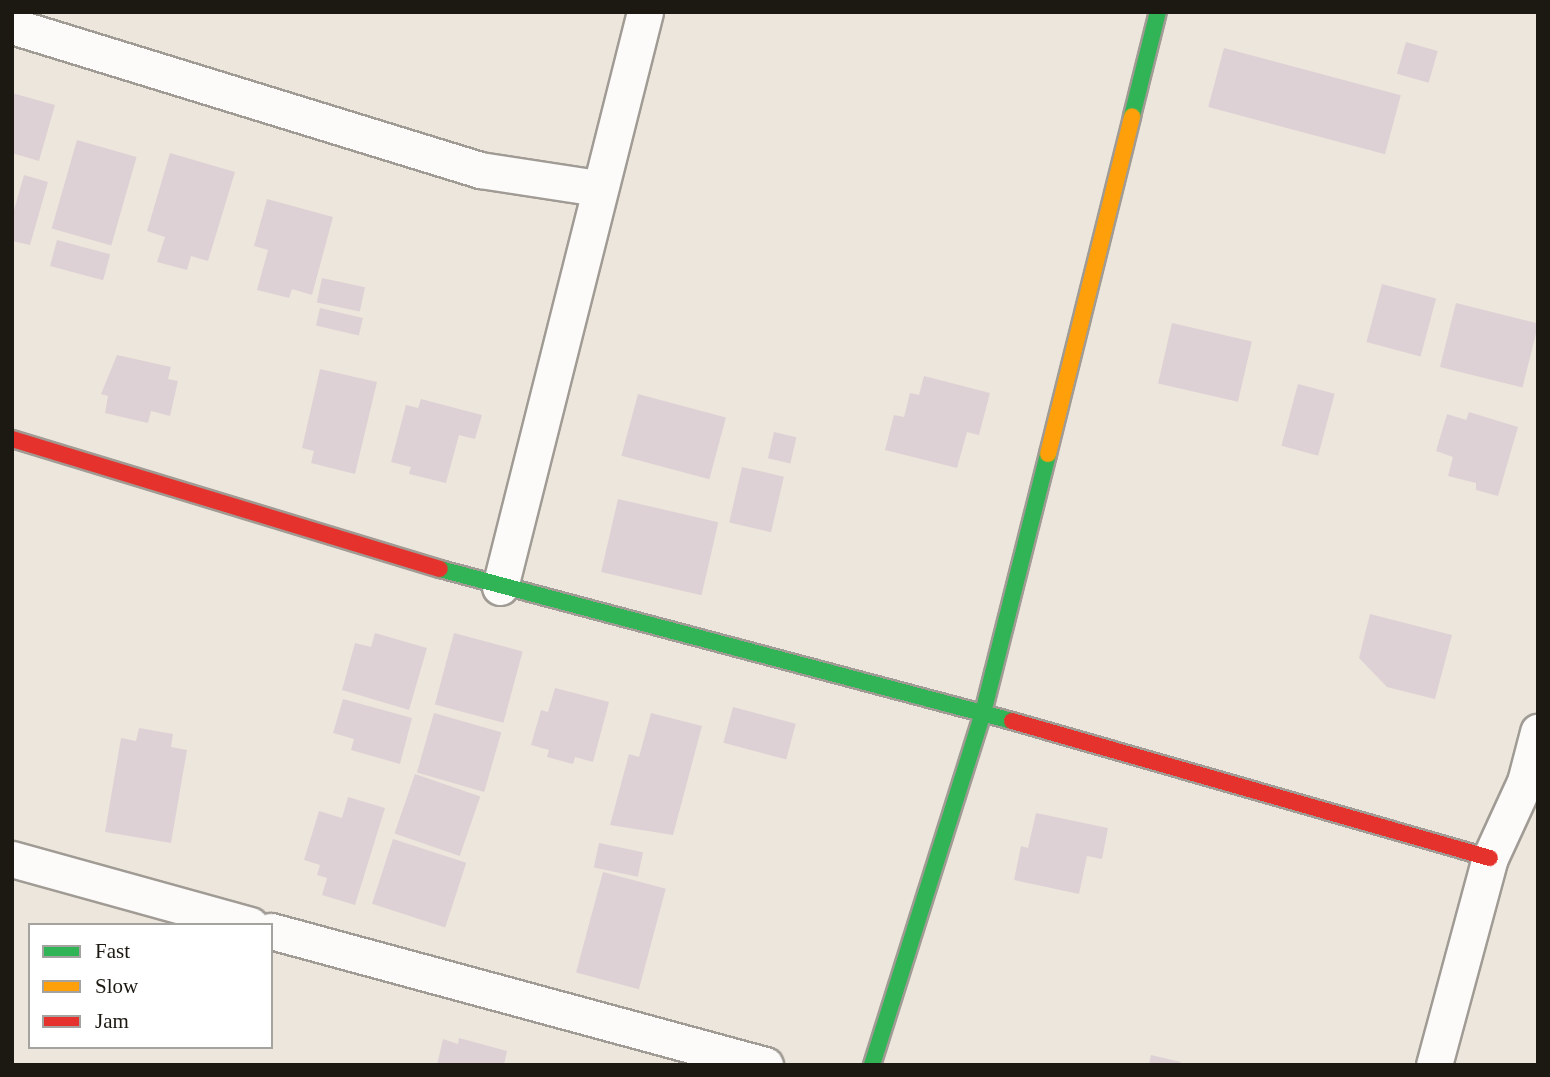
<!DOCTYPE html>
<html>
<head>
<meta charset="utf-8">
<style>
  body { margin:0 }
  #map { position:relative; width:1550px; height:1077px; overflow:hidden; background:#ede6dc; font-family:"Times New Roman",serif }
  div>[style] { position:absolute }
  .building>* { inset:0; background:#ded1d5; transform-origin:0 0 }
  .roads { filter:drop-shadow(2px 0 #a09b94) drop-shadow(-2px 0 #a09b94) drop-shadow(0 2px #a09b94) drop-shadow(0 -2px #a09b94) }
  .street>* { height:35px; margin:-17.5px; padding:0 17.5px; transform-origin:17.5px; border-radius:17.5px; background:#fcfbfa }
  .fast>* { height:16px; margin:-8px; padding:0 8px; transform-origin:8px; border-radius:8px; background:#30b455 }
  .slow>* { height:16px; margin:-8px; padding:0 8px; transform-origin:8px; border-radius:8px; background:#ff9f0a }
  .jam>* { height:16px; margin:-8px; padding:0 8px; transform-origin:8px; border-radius:8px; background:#e5322d }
  span { translate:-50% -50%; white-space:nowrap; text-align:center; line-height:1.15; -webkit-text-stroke:5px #fff; paint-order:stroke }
  .frame { position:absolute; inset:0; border:14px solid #1c1812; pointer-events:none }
  .legend { position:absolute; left:28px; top:923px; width:245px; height:126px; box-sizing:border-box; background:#fff; border:2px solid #a4a3a0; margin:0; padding:9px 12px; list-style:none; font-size:21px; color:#1c1812 }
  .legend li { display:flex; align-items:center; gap:14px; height:35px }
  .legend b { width:35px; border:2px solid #a4a3a0 }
</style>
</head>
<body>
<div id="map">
  <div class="building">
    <div style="left:1406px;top:42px;width:33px;height:33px;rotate:16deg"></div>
    <div style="left:1224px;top:48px;width:183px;height:61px;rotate:15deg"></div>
    <div style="clip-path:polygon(12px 93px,55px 105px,39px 161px,12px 153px)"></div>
    <div style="left:77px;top:140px;width:62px;height:92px;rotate:16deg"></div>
    <div style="clip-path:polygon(170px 153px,235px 172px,208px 261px,191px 256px,187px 270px,157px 262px,165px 237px,147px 231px)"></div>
    <div style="clip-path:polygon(24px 175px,48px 182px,30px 245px,12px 241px,12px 217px)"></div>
    <div style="clip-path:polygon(267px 199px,333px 217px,312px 295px,292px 289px,289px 298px,257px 290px,268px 250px,254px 246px)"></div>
    <div style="left:57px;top:240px;width:55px;height:27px;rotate:15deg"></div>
    <div style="left:322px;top:278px;width:44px;height:25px;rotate:12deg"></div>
    <div style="left:1382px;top:284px;width:56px;height:60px;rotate:15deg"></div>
    <div style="left:1456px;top:303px;width:85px;height:66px;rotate:14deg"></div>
    <div style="left:320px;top:308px;width:44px;height:18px;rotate:13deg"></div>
    <div style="left:1172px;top:323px;width:82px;height:62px;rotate:13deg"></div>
    <div style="clip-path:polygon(117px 355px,171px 367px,168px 379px,178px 381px,170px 416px,151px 411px,148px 423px,105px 413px,108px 396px,101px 394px)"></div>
    <div style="clip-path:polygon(320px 369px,377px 382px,355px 474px,311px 463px,314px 451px,302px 448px)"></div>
    <div style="clip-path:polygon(924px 376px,990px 393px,979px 435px,967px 432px,957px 468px,885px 450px,894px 415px,904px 417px,910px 393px,919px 395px)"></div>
    <div style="left:1298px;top:384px;width:38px;height:64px;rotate:15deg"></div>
    <div style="left:638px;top:394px;width:91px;height:64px;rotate:15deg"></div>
    <div style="clip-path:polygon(421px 399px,482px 415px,475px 439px,459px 435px,446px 483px,409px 474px,411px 467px,391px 462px,406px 405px,418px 408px)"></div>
    <div style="clip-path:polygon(1469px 412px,1518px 427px,1498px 496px,1476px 490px,1476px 483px,1448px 476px,1453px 457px,1436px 451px,1447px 414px,1466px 420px)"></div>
    <div style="left:774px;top:432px;width:23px;height:27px;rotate:13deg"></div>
    <div style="left:742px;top:467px;width:43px;height:57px;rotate:13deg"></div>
    <div style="left:618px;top:499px;width:103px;height:75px;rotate:13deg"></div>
    <div style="clip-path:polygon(1370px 614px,1452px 635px,1435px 699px,1387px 687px,1359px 658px)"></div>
    <div style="clip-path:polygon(375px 633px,427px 648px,409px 710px,342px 690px,355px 643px,371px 647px)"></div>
    <div style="left:454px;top:633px;width:71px;height:74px;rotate:15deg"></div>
    <div style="clip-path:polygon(555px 688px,609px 702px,593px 762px,575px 757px,573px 764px,547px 757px,549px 750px,531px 745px,541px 710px,548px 712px)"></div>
    <div style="clip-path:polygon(343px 699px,412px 718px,400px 764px,351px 750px,354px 739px,333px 733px)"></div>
    <div style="left:733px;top:707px;width:65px;height:37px;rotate:15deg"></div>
    <div style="left:434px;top:713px;width:70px;height:62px;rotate:16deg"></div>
    <div style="clip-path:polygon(651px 713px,702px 726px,673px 835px,610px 825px,629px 754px,639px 757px)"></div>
    <div style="clip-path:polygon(139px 728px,173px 734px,171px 747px,187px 750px,171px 843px,105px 832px,121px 738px,136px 741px)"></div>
    <div style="left:415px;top:774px;width:69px;height:63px;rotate:19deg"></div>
    <div style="clip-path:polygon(348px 797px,385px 808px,355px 905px,322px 895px,327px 878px,317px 875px,320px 865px,304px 860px,319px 811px,342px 818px)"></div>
    <div style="clip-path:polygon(1036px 813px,1108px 828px,1102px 859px,1087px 856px,1079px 894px,1014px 880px,1021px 846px,1028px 848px)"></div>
    <div style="left:393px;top:839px;width:77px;height:68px;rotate:18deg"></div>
    <div style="left:599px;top:843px;width:45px;height:25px;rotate:12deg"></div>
    <div style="left:603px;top:872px;width:65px;height:104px;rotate:15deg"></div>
    <div style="clip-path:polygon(459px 1038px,507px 1051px,504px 1065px,437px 1065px,443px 1039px,458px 1044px)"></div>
    <div style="clip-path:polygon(1151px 1055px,1181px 1062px,1180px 1065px,1149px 1065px)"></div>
  </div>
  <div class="roads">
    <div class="street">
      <div style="left:12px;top:26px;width:490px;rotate:17.1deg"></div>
      <div style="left:480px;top:170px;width:119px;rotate:8.7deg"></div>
      <div style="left:500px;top:587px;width:593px;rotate:-75.85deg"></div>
      <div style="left:12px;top:859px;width:247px;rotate:15.5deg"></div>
      <div style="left:271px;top:931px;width:512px;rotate:15.18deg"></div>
      <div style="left:1434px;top:1065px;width:214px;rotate:-74.9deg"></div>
      <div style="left:1490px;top:858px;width:84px;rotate:-65.3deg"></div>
      <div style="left:1525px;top:782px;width:52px;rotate:-75.4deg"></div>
    </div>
    <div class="fast">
      <div style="left:1132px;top:116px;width:107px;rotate:-76deg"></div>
      <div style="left:440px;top:569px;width:592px;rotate:14.88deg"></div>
      <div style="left:872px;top:1065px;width:369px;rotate:-72.5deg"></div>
      <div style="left:983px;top:713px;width:267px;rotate:-75.9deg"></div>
    </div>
    <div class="slow">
      <div style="left:1048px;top:454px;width:348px;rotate:-76deg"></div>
    </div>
    <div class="jam">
      <div style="left:12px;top:439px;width:447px;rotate:16.9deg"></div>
      <div style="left:1012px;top:721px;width:497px;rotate:16deg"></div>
    </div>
  </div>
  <div class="frame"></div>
  <ul class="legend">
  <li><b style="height:9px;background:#30b455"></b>Fast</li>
  <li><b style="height:9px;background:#ff9f0a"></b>Slow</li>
  <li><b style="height:9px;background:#e5322d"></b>Jam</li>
  </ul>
</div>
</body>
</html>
